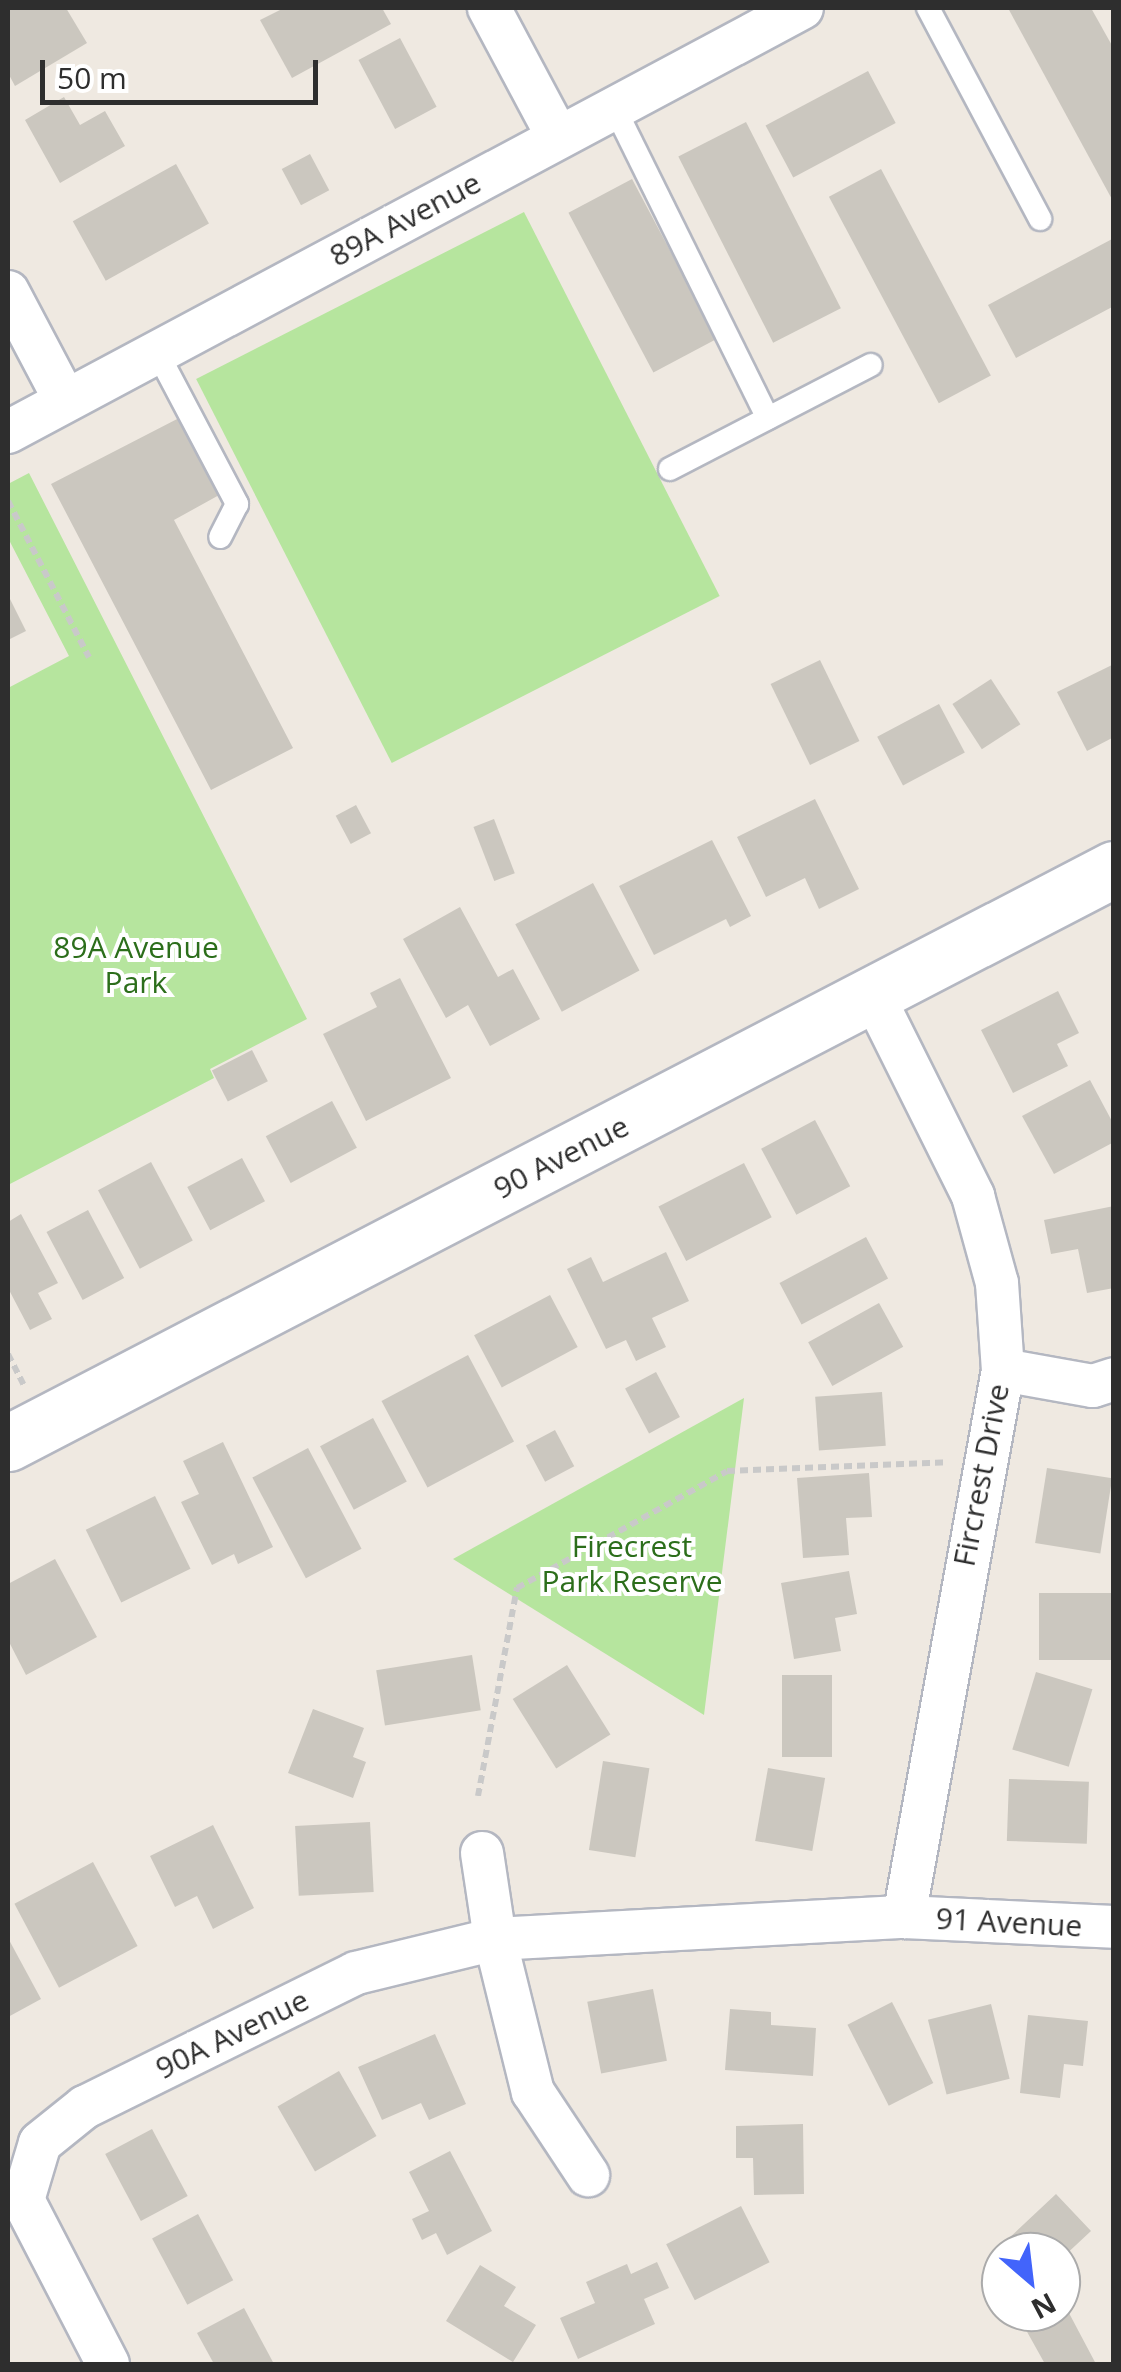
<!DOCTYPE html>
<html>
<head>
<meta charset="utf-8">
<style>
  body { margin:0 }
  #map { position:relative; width:1121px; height:2372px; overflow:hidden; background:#efe9e1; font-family:"Open Sans",sans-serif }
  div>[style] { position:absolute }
  .green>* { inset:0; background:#b6e59e; transform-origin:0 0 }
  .building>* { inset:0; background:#cbc7bf; transform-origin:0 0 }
  .path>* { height:6px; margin-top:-3px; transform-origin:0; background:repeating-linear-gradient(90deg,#c9c9c9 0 8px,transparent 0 13px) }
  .roads { filter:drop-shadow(2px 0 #b4b7c1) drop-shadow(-2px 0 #b4b7c1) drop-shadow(0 2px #b4b7c1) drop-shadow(0 -2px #b4b7c1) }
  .lane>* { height:22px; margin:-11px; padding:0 11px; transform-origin:11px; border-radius:11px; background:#fff }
  .street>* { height:42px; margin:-21px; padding:0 21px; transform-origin:21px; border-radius:21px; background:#fff }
  .secondary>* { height:55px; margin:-27.5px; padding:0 27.5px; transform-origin:27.5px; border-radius:27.5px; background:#fff }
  span { translate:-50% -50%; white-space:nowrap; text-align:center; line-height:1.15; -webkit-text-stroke:8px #fff; paint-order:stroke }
  .street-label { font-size:30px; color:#2e2e2e }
  .park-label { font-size:30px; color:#2c6e1b }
  .frame { position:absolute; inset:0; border:10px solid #2e2e2e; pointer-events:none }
  .north { position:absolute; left:981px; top:2232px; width:100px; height:100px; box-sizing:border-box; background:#fff; border:2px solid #ababab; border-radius:50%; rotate:152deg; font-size:28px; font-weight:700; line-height:40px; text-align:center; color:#2e2e2e }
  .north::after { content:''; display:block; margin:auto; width:35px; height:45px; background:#4264fb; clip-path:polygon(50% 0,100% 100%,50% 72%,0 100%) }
  .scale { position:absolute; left:40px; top:60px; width:278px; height:45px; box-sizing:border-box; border:5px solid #2e2e2e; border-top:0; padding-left:12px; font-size:30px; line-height:35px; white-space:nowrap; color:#2e2e2e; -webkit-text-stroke:8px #fff; paint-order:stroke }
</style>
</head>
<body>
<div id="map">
  <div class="green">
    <div style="left:524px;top:212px;width:431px;height:368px;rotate:63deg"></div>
    <div style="clip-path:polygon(29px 473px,307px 1019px,210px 1069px,214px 1078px,8px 1185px,8px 688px,69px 656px,8px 538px,8px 484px)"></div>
    <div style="clip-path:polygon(744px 1398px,704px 1715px,453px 1559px)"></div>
  </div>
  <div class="building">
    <div style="clip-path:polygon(8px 8px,66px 8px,87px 43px,15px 86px,8px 73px)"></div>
    <div style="clip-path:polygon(284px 8px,382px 8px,391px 24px,292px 78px,260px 20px)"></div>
    <div style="clip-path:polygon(1008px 8px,1091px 8px,1114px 49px,1114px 203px)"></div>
    <div style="left:400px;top:38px;width:78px;height:47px;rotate:62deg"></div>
    <div style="left:868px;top:71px;width:59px;height:116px;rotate:62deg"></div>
    <div style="clip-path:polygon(64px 97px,80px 125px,105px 111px,125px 146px,60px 183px,25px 120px)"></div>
    <div style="left:746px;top:122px;width:209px;height:76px;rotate:63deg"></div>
    <div style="left:310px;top:154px;width:41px;height:32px;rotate:62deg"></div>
    <div style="left:176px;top:164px;width:68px;height:118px;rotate:61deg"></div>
    <div style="left:881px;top:169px;width:234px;height:59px;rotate:62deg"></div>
    <div style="left:632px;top:179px;width:181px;height:72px;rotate:62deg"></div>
    <div style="clip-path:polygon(1114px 238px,1114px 306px,1016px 358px,988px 305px)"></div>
    <div style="clip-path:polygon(181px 417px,221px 494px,174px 520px,293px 748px,211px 790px,51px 484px)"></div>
    <div style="clip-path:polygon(8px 595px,26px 631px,8px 640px)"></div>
    <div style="left:820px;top:660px;width:90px;height:55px;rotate:64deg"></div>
    <div style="clip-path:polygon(1114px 664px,1114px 737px,1087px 751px,1057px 692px)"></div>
    <div style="left:991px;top:679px;width:54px;height:46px;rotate:57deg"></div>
    <div style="left:939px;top:704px;width:55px;height:70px;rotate:62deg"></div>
    <div style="clip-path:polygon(815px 799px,859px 889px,819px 909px,805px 878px,766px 897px,737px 837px)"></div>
    <div style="left:356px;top:805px;width:32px;height:23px;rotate:62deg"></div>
    <div style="left:494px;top:819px;width:58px;height:22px;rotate:69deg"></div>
    <div style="clip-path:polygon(712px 840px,751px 916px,730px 927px,726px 919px,654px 955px,619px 886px)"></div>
    <div style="left:593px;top:883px;width:99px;height:88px;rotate:62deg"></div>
    <div style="clip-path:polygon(460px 907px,498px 977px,513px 969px,540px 1019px,490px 1046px,468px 1005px,446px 1018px,403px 939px)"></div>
    <div style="clip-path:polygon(400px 978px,451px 1078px,366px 1121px,323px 1034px,377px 1007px,370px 993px)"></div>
    <div style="clip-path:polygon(1058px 991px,1079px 1033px,1057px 1044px,1068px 1066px,1013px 1093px,981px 1030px)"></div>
    <div style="left:252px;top:1050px;width:35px;height:45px;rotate:63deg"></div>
    <div style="clip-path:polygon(1090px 1080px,1114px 1125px,1114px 1142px,1054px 1174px,1022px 1116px)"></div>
    <div style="left:332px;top:1101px;width:53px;height:75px;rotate:62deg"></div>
    <div style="left:815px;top:1120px;width:75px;height:61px;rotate:62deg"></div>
    <div style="left:242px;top:1158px;width:49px;height:62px;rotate:62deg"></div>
    <div style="left:151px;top:1162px;width:89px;height:60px;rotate:62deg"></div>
    <div style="left:744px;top:1163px;width:61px;height:96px;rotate:63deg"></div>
    <div style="clip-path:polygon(1114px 1206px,1114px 1288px,1087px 1293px,1078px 1249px,1051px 1254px,1044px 1220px)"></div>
    <div style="left:88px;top:1210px;width:77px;height:47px;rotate:62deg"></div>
    <div style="clip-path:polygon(21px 1214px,58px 1283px,38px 1293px,52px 1319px,30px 1330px,8px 1288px,8px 1222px)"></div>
    <div style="left:866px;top:1237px;width:47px;height:98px;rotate:62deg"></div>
    <div style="clip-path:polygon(666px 1252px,689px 1301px,652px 1318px,666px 1347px,636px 1361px,626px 1340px,606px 1349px,567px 1269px,591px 1257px,603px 1282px)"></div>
    <div style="left:550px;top:1295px;width:59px;height:86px;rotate:62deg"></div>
    <div style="left:879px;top:1303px;width:50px;height:81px;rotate:61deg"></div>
    <div style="left:468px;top:1355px;width:98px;height:98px;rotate:62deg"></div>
    <div style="left:656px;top:1372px;width:51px;height:35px;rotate:62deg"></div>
    <div style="left:882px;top:1392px;width:54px;height:67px;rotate:86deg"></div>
    <div style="left:373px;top:1418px;width:72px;height:60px;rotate:62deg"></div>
    <div style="left:555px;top:1430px;width:41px;height:33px;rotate:62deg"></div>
    <div style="clip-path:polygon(223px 1442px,273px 1547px,238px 1564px,234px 1554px,212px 1565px,181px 1502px,199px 1494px,183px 1461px)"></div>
    <div style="left:308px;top:1448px;width:114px;height:63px;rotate:62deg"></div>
    <div style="left:1047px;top:1468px;width:66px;height:76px;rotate:9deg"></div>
    <div style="clip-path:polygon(869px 1473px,872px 1517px,846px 1518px,849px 1555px,803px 1558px,797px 1478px)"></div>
    <div style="left:155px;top:1496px;width:81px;height:77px;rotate:64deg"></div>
    <div style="clip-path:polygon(55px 1559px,97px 1637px,26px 1675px,8px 1640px,8px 1584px)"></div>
    <div style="clip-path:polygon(849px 1571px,857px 1614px,835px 1618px,841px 1651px,794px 1659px,781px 1583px)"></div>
    <div style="left:1039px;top:1593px;width:75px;height:67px"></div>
    <div style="left:472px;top:1655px;width:56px;height:97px;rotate:81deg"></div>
    <div style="left:567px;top:1665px;width:82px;height:64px;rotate:58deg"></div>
    <div style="left:1036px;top:1672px;width:59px;height:81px;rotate:17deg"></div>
    <div style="left:782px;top:1675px;width:50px;height:82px"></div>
    <div style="clip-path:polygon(313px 1709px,364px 1728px,353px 1757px,366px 1762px,353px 1798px,288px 1773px)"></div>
    <div style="left:603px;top:1761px;width:47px;height:90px;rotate:9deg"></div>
    <div style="left:768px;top:1768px;width:58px;height:74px;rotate:10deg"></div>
    <div style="left:1009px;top:1779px;width:80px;height:62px;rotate:2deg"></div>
    <div style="left:370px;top:1822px;width:70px;height:75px;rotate:87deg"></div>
    <div style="clip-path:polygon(213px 1825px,254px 1908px,213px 1929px,197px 1896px,175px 1907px,150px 1856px)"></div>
    <div style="left:93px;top:1862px;width:95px;height:89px;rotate:62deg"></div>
    <div style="clip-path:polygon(8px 1938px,41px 1999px,8px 2017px)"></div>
    <div style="left:653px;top:1989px;width:73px;height:67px;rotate:79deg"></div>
    <div style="left:892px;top:2002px;width:91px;height:50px;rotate:63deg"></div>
    <div style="left:991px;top:2004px;width:77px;height:65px;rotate:76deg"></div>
    <div style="clip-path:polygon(730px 2009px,771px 2012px,771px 2025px,816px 2028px,813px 2076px,725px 2070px)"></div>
    <div style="clip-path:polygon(1028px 2015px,1088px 2021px,1083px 2066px,1064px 2064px,1060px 2098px,1020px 2093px)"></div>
    <div style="clip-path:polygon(435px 2034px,466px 2104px,429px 2120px,421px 2103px,382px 2120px,358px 2067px)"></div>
    <div style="left:339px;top:2071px;width:75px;height:71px;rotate:60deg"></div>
    <div style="clip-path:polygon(803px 2124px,804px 2194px,754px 2195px,753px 2158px,736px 2158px,736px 2126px)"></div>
    <div style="left:152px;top:2129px;width:76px;height:53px;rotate:62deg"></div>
    <div style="clip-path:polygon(450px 2151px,492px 2231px,447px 2255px,436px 2233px,422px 2240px,412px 2219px,429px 2211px,409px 2172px)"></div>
    <div style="clip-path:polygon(1056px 2194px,1091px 2231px,1061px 2259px,1061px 2252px,1017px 2252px,1006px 2241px)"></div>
    <div style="left:741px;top:2206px;width:63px;height:84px;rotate:63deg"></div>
    <div style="left:198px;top:2214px;width:75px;height:52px;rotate:62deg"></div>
    <div style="clip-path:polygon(657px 2262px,669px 2288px,644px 2299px,655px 2324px,578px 2359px,560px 2318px,595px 2303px,586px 2282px,627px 2264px,631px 2274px)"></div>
    <div style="clip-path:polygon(480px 2265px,516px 2287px,504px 2306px,536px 2325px,513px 2362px,446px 2321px)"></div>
    <div style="clip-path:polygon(1061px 2298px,1096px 2364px,1045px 2364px,1021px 2321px,1038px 2312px,1061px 2312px)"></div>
    <div style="clip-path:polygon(244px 2308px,274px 2364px,214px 2364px,197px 2333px)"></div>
  </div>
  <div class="path">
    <div style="left:8px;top:501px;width:176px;rotate:62.6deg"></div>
    <div style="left:8px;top:1354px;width:34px;rotate:63deg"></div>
    <div style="left:478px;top:1796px;width:212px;rotate:-79.4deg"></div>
    <div style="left:517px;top:1588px;width:240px;rotate:-29.1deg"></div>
    <div style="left:727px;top:1471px;width:221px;rotate:-2.3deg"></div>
  </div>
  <div class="roads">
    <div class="lane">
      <div style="left:928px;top:8px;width:239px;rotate:62deg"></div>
      <div style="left:614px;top:107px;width:347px;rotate:63.7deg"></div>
      <div style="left:157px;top:352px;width:172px;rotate:62.2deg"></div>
      <div style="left:237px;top:504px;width:37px;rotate:117deg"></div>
      <div style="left:670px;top:469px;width:226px;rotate:-27.4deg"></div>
    </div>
    <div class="street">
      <div style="left:489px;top:8px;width:146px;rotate:61.9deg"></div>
      <div style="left:8px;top:292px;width:122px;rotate:62.2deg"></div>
      <div style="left:8px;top:432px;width:900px;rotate:-28.1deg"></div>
      <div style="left:873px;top:995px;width:225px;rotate:63.5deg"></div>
      <div style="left:973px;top:1196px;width:90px;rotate:74.6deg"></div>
      <div style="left:997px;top:1283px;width:87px;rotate:86.1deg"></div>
      <div style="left:1003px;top:1370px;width:556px;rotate:100.26deg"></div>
      <div style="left:1003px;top:1370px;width:91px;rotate:10.1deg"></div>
      <div style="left:1093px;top:1386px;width:22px;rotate:-18deg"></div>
      <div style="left:482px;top:1853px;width:87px;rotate:81.4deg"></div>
      <div style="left:495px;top:1939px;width:158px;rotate:76.1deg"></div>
      <div style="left:533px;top:2092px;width:100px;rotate:56.5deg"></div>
      <div style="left:108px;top:2364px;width:185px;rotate:-117.4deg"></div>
      <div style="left:23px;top:2200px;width:59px;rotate:-73.4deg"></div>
      <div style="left:40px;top:2143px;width:58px;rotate:-38.7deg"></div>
      <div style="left:85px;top:2107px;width:302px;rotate:-26.3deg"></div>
      <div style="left:356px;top:1973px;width:143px;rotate:-13.7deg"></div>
      <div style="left:495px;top:1939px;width:410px;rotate:-3.1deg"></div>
      <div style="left:904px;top:1917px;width:210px;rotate:2.7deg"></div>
    </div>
    <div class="secondary">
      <div style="left:8px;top:1443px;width:1246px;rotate:-27.43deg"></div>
    </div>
  </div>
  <div class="street-label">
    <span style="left:405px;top:219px;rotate:-28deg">89A Avenue</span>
    <span style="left:561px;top:1157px;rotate:-27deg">90 Avenue</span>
    <span style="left:981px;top:1475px;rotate:-79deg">Fircrest Drive</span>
    <span style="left:1009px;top:1922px;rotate:3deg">91 Avenue</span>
    <span style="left:232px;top:2034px;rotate:-26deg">90A Avenue</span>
  </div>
  <div class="park-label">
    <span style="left:136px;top:964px">89A Avenue<br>Park</span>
    <span style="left:632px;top:1563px">Firecrest<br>Park Reserve</span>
  </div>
  <div class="frame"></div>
  <div class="north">N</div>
  <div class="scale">50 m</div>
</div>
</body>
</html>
